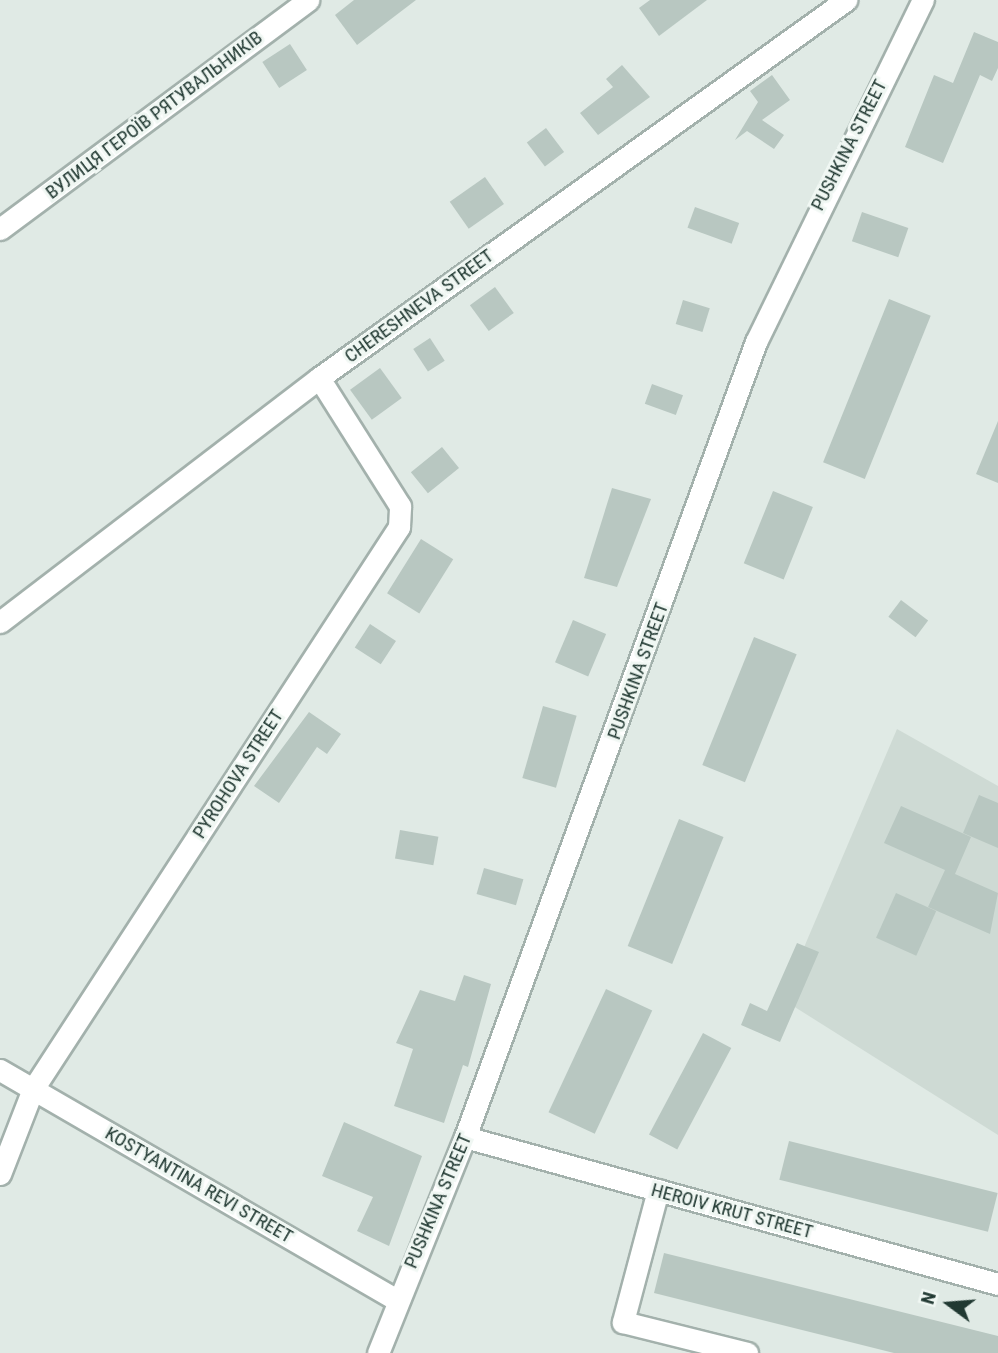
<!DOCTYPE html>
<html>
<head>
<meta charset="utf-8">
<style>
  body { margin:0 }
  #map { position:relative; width:998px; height:1353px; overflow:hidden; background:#e0eae5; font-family:"Roboto Condensed",sans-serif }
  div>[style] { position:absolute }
  .built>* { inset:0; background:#cedad4 }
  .building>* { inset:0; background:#b8c7c1; transform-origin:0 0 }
  .roads { filter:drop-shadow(2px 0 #a3b1ac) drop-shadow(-2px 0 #a3b1ac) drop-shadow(0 2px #a3b1ac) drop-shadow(0 -2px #a3b1ac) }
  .minor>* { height:21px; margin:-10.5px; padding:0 10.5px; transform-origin:10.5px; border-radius:10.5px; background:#fff }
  span { translate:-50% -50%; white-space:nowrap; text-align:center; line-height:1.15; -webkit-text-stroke:6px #f0f7f3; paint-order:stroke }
  .street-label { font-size:19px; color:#213932 }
  .north { position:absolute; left:914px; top:1269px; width:70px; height:70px; -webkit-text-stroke:5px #f0f7f3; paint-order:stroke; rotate:286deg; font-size:19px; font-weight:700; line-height:28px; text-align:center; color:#213932 }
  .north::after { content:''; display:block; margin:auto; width:24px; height:32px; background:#213932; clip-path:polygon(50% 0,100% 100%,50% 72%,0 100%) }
</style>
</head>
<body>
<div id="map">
  <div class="built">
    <div style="clip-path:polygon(897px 729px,998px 786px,998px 1135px,782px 999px)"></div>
  </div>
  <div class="building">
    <div style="clip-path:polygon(354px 0,416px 0,357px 45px,335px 15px)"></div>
    <div style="clip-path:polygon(650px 0,707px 0,659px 36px,639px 8px)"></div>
    <div style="clip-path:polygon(974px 32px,998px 42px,998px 68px,992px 81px,980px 75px,943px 163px,905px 147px,934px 75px,953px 83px)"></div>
    <div style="left:290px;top:44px;width:31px;height:33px;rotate:57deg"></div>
    <div style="clip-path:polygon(622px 65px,650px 97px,598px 135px,580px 113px,613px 87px,606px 79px)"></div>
    <div style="clip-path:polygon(772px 75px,790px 100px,762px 120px,784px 135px,774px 149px,747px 131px,735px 140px,758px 102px,750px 91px)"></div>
    <div style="left:546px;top:128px;width:30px;height:24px;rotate:53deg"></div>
    <div style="left:485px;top:177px;width:33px;height:43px;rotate:55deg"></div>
    <div style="left:695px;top:207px;width:47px;height:22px;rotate:20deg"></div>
    <div style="left:862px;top:212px;width:49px;height:31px;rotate:19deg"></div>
    <div style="left:495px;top:287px;width:32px;height:31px;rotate:54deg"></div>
    <div style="left:889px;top:299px;width:45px;height:176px;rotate:22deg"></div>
    <div style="left:683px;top:300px;width:28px;height:25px;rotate:17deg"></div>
    <div style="left:430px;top:338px;width:27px;height:20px;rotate:57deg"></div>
    <div style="left:380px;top:368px;width:37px;height:37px;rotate:54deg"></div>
    <div style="left:652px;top:384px;width:33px;height:21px;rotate:20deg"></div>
    <div style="clip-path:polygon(998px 421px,998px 483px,976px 474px)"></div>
    <div style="left:442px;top:447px;width:27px;height:40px;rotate:51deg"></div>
    <div style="clip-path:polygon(612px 488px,651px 499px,617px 587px,584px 578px)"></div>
    <div style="left:773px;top:491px;width:43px;height:78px;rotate:22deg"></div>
    <div style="left:421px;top:539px;width:38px;height:64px;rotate:32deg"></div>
    <div style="left:901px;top:600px;width:34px;height:21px;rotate:37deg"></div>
    <div style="left:573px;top:620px;width:36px;height:46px;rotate:23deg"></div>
    <div style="left:370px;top:624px;width:31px;height:28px;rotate:33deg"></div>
    <div style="left:754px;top:637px;width:46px;height:138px;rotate:22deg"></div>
    <div style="left:543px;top:706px;width:35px;height:75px;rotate:16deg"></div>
    <div style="clip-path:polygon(309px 712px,341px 734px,327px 754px,317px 747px,279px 803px,254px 786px)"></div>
    <div style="clip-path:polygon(979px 795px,998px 803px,998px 848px,963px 833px)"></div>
    <div style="clip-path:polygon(901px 806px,971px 837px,955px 874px,998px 893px,990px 934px,928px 907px,945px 870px,884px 843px)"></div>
    <div style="left:679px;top:819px;width:48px;height:137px;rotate:22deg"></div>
    <div style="left:400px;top:830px;width:39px;height:29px;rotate:10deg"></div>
    <div style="left:484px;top:868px;width:41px;height:27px;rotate:16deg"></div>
    <div style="left:896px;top:893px;width:44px;height:49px;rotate:24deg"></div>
    <div style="clip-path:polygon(797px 943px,819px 952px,780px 1042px,741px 1025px,750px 1003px,767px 1011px)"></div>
    <div style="clip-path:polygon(464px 975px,491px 984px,468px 1067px,463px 1065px,444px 1123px,394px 1106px,413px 1049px,396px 1043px,420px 990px,455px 1001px)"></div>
    <div style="left:606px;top:989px;width:51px;height:136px;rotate:25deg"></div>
    <div style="left:703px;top:1033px;width:32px;height:115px;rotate:28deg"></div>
    <div style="clip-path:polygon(344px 1122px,422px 1156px,389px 1246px,357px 1231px,373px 1197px,322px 1176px)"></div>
    <div style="left:789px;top:1141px;width:215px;height:40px;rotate:14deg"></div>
    <div style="clip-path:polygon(664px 1253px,998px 1336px,998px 1353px,894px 1353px,654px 1293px)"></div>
  </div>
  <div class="roads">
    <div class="minor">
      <div style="left:0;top:229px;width:384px;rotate:-36.6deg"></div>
      <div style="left:0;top:622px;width:402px;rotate:-37.4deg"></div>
      <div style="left:319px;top:378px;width:649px;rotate:-35.65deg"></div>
      <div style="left:0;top:1070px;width:459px;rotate:30.1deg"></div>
      <div style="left:465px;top:1137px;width:553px;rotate:15.42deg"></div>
      <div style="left:0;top:1174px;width:91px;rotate:-68.8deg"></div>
      <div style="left:33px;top:1089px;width:671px;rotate:-56.93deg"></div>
      <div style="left:399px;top:527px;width:21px;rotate:-87deg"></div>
      <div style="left:400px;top:506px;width:151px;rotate:-122.3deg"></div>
      <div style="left:658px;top:1190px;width:137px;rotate:104.9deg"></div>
      <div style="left:623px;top:1322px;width:128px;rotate:14deg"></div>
      <div style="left:378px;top:1353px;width:233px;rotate:-68.1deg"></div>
      <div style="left:465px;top:1137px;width:847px;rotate:-69.9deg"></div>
      <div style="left:756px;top:342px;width:381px;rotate:-64deg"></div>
    </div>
  </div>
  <div class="street-label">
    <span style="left:154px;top:115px;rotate:-37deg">ВУЛИЦЯ ГЕРОЇВ РЯТУВАЛЬНИКІВ</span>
    <span style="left:849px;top:145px;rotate:-63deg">PUSHKINA STREET</span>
    <span style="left:419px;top:306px;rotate:-36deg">CHERESHNEVA STREET</span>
    <span style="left:638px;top:671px;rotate:-70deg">PUSHKINA STREET</span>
    <span style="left:238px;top:774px;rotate:-57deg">PYROHOVA STREET</span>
    <span style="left:199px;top:1185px;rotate:30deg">KOSTYANTINA REVI STREET</span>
    <span style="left:438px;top:1201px;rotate:-67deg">PUSHKINA STREET</span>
    <span style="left:732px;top:1211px;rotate:15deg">HEROIV KRUT STREET</span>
  </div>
  <div class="north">N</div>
</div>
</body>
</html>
